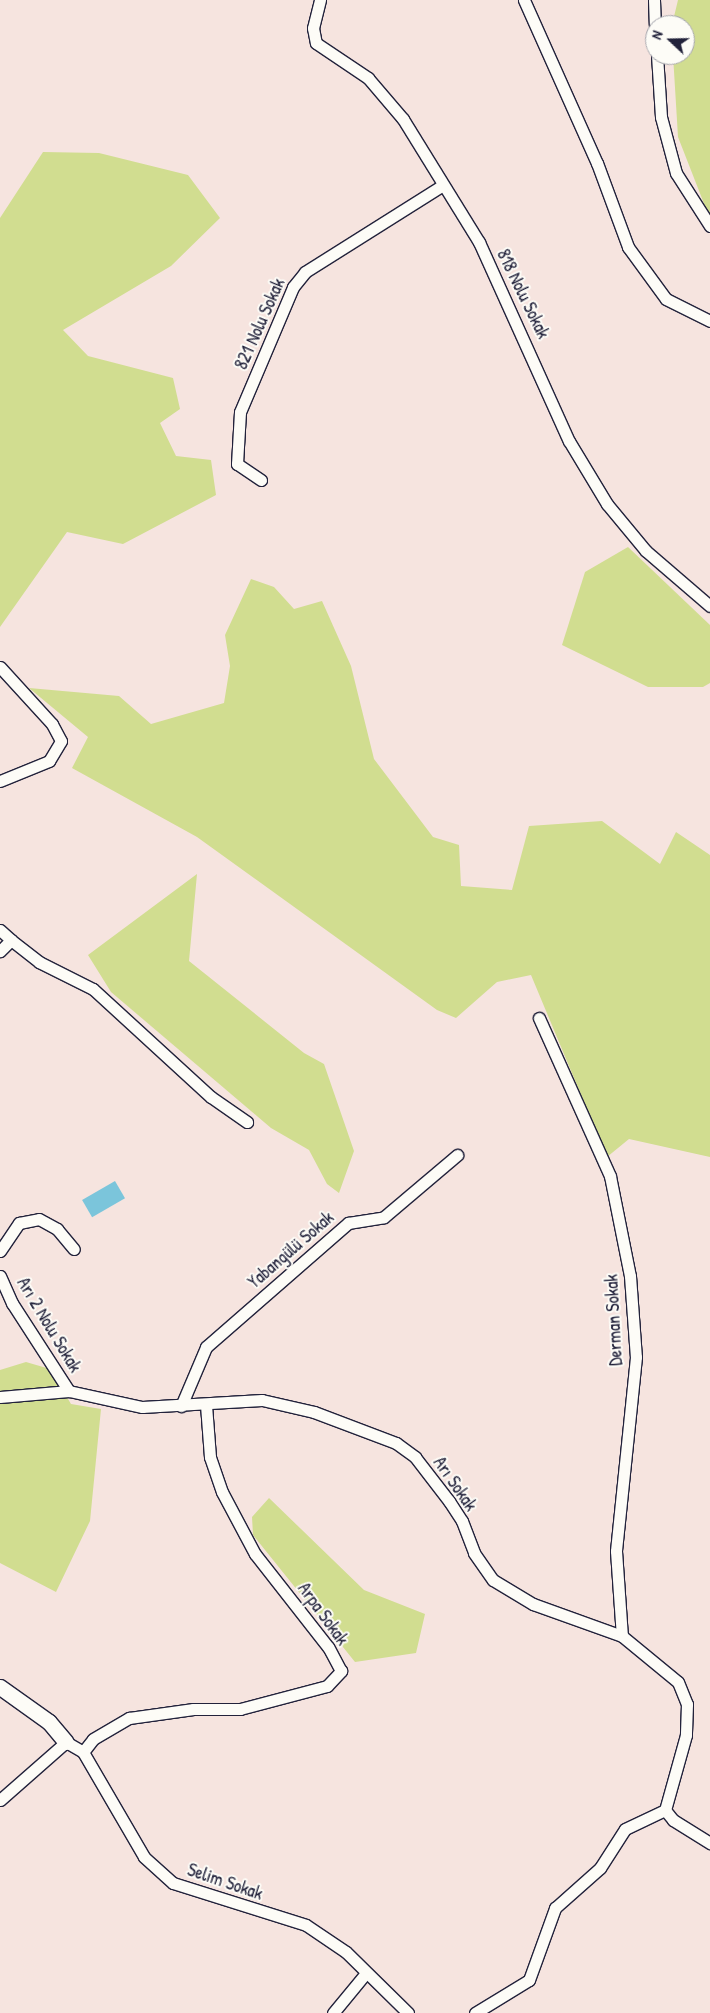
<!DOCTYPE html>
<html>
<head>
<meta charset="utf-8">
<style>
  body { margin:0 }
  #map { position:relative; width:710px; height:2013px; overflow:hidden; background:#f6e4df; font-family:"Patrick Hand",sans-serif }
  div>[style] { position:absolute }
  .green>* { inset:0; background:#d1dd90 }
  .water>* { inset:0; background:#7bc5db; transform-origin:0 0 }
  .roads { filter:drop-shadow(1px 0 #22223b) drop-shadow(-1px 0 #22223b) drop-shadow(0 1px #22223b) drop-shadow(0 -1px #22223b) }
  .minor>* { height:11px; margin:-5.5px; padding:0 5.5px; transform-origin:5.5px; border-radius:5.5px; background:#fdfcf7 }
  .tertiary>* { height:15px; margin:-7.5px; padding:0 7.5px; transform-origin:7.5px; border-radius:7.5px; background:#fdfcf7 }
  span { translate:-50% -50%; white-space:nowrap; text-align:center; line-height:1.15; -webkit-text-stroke:4px #fdfcf7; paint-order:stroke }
  .street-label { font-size:18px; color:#22223b }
  .north { position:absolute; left:645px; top:15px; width:50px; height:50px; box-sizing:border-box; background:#fdfcf7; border:1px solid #a5a5ac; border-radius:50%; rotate:291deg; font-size:14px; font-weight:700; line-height:20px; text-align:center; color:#22223b }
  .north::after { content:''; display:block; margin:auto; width:18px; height:22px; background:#22223b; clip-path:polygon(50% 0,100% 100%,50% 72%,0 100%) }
</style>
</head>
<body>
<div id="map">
  <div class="green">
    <div style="clip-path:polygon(678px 0,710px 0,710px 219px,678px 137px,673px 55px,685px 55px,685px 25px,672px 25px)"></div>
    <div style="clip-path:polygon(43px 152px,99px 153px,188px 175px,220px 218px,171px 266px,63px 330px,88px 356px,173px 378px,180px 409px,160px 423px,176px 456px,211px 460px,216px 495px,123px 544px,67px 532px,0 627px,0 218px)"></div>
    <div style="clip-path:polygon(628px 547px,710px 625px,710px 683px,703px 687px,648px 687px,562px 645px,585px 572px)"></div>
    <div style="clip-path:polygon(251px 579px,274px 587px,294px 609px,322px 601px,351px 666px,374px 759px,433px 837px,459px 845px,461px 886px,512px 890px,529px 826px,602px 821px,660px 864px,676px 832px,710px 855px,710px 1157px,629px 1139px,607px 1157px,531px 975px,497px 982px,456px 1018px,437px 1010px,197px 837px,72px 768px,88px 737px,29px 688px,119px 696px,151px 724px,224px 703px,230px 666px,225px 635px)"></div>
    <div style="clip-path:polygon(197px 874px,189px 961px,304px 1053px,324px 1064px,354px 1151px,339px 1193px,327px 1184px,309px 1150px,271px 1128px,111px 992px,88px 955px)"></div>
    <div style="clip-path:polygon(26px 1362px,50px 1369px,71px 1404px,101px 1409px,90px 1521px,56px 1592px,0 1563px,0 1370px)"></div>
    <div style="clip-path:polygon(269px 1498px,364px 1590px,425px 1614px,416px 1653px,355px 1662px,253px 1535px,252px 1517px)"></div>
  </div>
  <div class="water">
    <div style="left:115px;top:1181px;width:20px;height:38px;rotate:60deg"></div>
  </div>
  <div class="roads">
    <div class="minor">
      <div style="left:320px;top:0;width:29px;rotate:104deg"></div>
      <div style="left:313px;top:28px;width:15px;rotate:79deg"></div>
      <div style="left:316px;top:43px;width:63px;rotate:33.9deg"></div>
      <div style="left:368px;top:78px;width:54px;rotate:49.5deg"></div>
      <div style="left:403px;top:119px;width:145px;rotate:58.3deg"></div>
      <div style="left:479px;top:242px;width:218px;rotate:65.7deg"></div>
      <div style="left:569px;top:441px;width:74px;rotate:58.9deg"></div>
      <div style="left:607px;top:504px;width:61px;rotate:50.3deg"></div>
      <div style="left:646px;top:551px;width:84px;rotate:40.7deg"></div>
      <div style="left:524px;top:0;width:179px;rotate:65.9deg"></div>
      <div style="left:597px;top:163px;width:90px;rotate:69.7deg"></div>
      <div style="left:628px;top:247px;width:64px;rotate:53.8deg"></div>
      <div style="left:666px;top:299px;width:49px;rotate:26.6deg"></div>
      <div style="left:654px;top:0;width:25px;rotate:88deg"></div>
      <div style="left:657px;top:55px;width:62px;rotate:86.3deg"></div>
      <div style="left:661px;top:117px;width:58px;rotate:75deg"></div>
      <div style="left:676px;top:173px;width:63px;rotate:57.3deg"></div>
      <div style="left:261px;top:480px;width:29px;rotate:-146deg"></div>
      <div style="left:237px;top:464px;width:52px;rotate:-86.7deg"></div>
      <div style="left:240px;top:412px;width:136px;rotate:-67deg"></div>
      <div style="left:293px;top:287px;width:19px;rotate:-51deg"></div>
      <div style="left:305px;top:272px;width:163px;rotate:-32.2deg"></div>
      <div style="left:0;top:667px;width:77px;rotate:47.6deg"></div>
      <div style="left:52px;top:724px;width:19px;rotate:62deg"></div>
      <div style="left:61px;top:741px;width:23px;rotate:121deg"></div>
      <div style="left:49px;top:761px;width:53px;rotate:157.8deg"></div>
      <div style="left:0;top:930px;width:15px;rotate:42deg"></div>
      <div style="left:11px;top:940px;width:16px;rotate:135deg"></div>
      <div style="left:11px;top:940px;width:36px;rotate:38deg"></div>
      <div style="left:39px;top:962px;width:60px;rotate:26.6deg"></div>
      <div style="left:93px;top:989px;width:160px;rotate:42.5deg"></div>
      <div style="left:211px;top:1097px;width:44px;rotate:34.8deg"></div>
      <div style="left:539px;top:1018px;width:173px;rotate:65.8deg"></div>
      <div style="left:610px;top:1176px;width:102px;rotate:78.7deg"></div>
      <div style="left:630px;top:1276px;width:81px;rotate:85.8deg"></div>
      <div style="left:636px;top:1357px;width:195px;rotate:95.9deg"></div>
      <div style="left:616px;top:1551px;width:85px;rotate:86deg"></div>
      <div style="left:0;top:1251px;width:34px;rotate:-56deg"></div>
      <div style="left:19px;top:1223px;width:20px;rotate:-11deg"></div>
      <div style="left:39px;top:1219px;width:21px;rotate:29deg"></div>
      <div style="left:57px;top:1229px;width:26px;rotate:50deg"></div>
      <div style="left:0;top:1276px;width:30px;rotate:66deg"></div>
      <div style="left:12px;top:1303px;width:105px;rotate:57.1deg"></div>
      <div style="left:0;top:1397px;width:69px;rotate:-5deg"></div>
      <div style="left:69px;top:1391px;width:75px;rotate:12.4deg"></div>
      <div style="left:142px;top:1407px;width:120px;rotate:-3.3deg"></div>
      <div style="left:262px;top:1400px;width:53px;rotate:13deg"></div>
      <div style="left:314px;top:1412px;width:88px;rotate:20.7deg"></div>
      <div style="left:396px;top:1443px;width:24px;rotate:36deg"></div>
      <div style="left:415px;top:1457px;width:56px;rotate:52.3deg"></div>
      <div style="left:449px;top:1501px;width:24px;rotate:57deg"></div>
      <div style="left:462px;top:1521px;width:34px;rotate:69deg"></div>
      <div style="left:474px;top:1553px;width:33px;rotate:55deg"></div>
      <div style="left:493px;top:1580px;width:47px;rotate:31deg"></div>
      <div style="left:533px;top:1604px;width:95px;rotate:19.8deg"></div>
      <div style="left:622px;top:1636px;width:72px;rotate:39.4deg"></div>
      <div style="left:678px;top:1682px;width:24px;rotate:68deg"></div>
      <div style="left:687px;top:1704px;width:31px;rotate:92deg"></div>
      <div style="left:686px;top:1735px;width:78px;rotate:105.6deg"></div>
      <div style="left:665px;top:1810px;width:13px;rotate:51deg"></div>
      <div style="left:673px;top:1820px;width:44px;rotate:31.9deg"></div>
      <div style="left:181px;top:1406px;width:64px;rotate:-67deg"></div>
      <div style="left:206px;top:1347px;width:189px;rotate:-41.1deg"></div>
      <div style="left:348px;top:1223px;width:36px;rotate:-9deg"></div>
      <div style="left:384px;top:1217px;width:96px;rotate:-40.3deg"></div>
      <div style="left:83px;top:1752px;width:16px;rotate:-52deg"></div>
      <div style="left:93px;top:1739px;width:42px;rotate:-30.3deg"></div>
      <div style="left:129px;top:1718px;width:65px;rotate:-8deg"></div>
      <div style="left:193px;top:1709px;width:47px"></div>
      <div style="left:240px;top:1709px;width:90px;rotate:-14.8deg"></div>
      <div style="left:327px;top:1686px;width:21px;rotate:-47deg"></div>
      <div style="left:341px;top:1671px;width:27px;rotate:-118deg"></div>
      <div style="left:328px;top:1647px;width:118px;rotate:-128.1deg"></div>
      <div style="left:255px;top:1554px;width:70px;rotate:-118deg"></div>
      <div style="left:222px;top:1492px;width:37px;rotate:-109deg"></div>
      <div style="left:210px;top:1457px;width:52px;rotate:-94.4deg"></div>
      <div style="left:0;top:1800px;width:88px;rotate:-41.3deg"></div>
      <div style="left:66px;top:1742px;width:20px;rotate:30deg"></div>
      <div style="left:83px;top:1752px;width:121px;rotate:59.8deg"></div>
      <div style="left:144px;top:1857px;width:39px;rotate:42deg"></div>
      <div style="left:173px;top:1883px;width:139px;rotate:17.5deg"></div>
      <div style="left:306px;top:1925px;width:48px;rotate:34deg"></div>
      <div style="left:346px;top:1952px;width:87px;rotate:44.5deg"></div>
      <div style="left:333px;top:2013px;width:52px;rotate:-50.5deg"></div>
      <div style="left:475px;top:2013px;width:63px;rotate:-31.4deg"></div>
      <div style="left:529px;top:1980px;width:77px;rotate:-70.1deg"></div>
      <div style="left:555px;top:1908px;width:60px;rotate:-41.6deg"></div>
      <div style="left:600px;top:1868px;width:46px;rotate:-57.3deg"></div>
      <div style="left:625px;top:1829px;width:44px;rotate:-25.4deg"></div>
    </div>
    <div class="tertiary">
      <div style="left:0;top:1687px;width:60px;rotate:35.5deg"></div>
      <div style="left:49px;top:1722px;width:26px;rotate:50deg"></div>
    </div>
  </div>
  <div class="street-label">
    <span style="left:523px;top:294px;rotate:64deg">818 Nolu Sokak</span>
    <span style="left:260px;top:324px;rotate:-66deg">821 Nolu Sokak</span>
    <span style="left:291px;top:1250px;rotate:-41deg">Yabangülü Sokak</span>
    <span style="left:614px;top:1320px;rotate:-93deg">Derman Sokak</span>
    <span style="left:49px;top:1325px;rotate:59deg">Arı 2 Nolu Sokak</span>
    <span style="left:455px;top:1484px;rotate:55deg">Arı Sokak</span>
    <span style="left:323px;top:1614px;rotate:54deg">Arpa Sokak</span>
    <span style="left:225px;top:1882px;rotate:19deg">Selim Sokak</span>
  </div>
  <div class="north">N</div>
</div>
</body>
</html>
